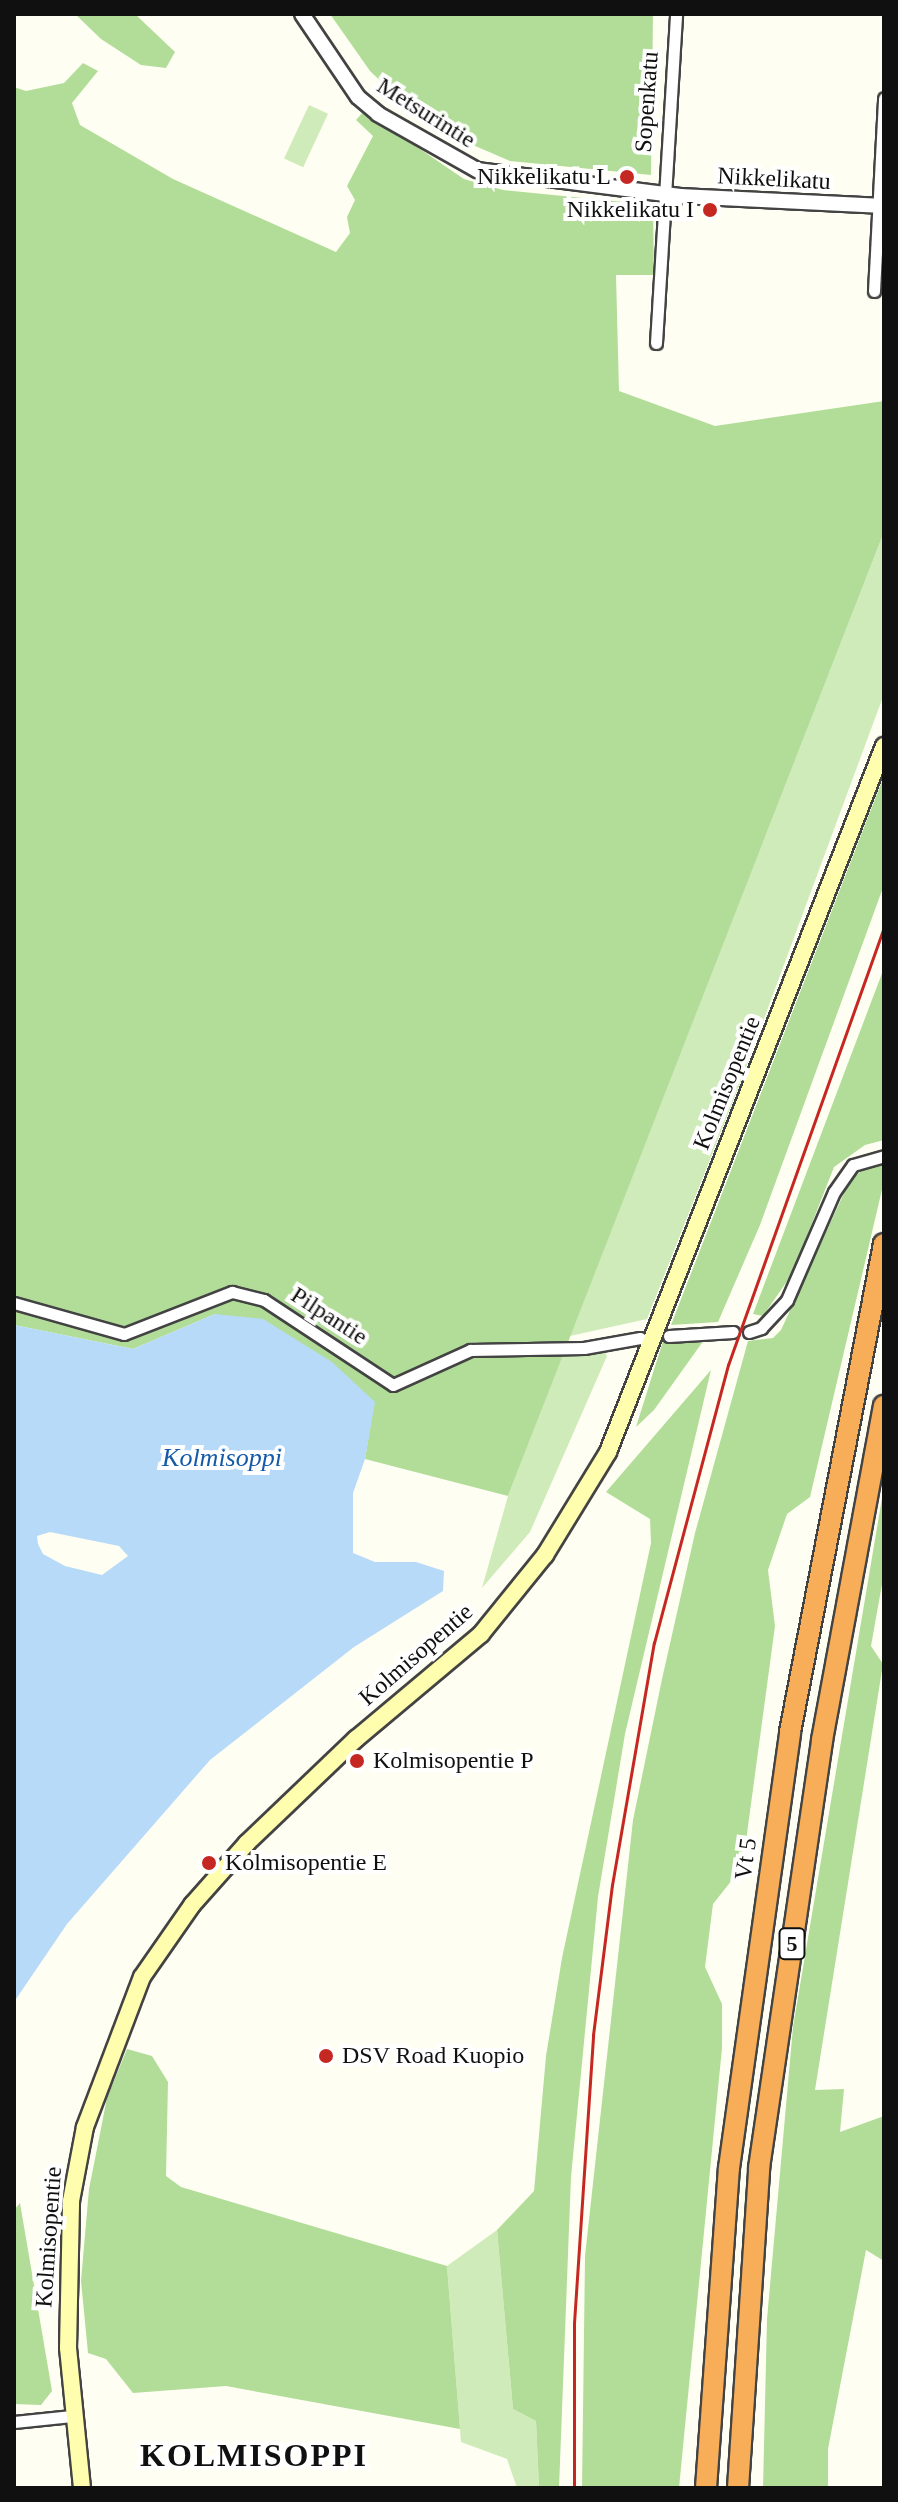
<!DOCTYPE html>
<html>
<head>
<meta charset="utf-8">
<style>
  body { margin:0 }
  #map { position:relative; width:898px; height:2502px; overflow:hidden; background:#fffef3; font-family:"Times New Roman",serif }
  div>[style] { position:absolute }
  .green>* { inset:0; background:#d0ebba; transform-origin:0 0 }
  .forest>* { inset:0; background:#b2dd99 }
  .water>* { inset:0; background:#b6daf8 }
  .roads { filter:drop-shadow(2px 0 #434343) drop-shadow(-2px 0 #434343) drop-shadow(0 2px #434343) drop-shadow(0 -2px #434343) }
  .minor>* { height:11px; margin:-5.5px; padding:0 5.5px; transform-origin:5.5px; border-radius:5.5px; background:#fff }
  .tertiary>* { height:14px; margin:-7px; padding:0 7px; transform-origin:7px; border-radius:7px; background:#fff }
  .secondary>* { height:16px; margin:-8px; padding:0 8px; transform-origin:8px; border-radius:8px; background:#fffdae }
  .motorway>* { height:20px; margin:-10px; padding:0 10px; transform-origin:10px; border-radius:10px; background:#f8ae58 }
  .rail>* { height:3px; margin:-1.5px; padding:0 1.5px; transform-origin:1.5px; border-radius:1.5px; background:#c52822 }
  .dots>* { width:22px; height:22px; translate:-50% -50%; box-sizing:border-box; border:4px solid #fff; border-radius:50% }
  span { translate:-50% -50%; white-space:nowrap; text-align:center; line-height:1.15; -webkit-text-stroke:8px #fff; paint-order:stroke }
  .shield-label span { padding:2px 6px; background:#fff; border:2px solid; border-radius:6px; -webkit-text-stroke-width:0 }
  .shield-label { font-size:22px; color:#101010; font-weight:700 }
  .street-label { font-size:24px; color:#101010 }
  .poi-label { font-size:24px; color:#101010 }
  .right { translate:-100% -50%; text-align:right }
  .left { translate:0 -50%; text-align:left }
  .water-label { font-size:26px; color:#145aa7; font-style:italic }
  .district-label { font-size:32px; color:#101010; font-weight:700; letter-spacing:2px }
  .frame { position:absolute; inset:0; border:16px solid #101010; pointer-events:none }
</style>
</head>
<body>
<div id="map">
  <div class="green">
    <div style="left:309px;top:105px;width:21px;height:59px;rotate:25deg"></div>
    <div style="clip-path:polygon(884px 532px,884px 694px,741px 1081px,647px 1319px,570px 1336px)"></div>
    <div style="clip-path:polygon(604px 1351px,607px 1356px,530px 1532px,482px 1588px,508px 1496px,563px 1354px)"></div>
    <div style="clip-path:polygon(497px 2230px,513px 2409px,536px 2421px,539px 2488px,517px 2488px,507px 2459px,461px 2442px,447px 2266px)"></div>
  </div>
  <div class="forest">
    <div style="clip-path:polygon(75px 14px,135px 14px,175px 52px,166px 68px,141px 65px,101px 39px)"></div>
    <div style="clip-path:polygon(330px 14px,653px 14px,651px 175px,510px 161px,466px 142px,410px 109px,370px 71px)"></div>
    <div style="clip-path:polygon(83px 63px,98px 71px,72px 103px,80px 125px,173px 179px,336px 252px,350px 233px,347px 217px,355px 200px,347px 186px,373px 136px,356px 120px,364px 111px,464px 179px,503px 190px,653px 205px,654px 275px,616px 275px,619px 391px,715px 426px,884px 401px,884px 532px,508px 1496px,365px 1459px,374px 1402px,215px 1314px,133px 1349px,14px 1325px,14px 87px,26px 91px,64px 83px)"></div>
    <div style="clip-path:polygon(884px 776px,884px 885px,760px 1225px,718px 1322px,671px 1325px)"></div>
    <div style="clip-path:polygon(884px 968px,884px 1140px,865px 1145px,834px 1167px,792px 1274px,763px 1316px,753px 1314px)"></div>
    <div style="clip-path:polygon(873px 1162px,884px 1163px,884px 1181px,810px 1497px,787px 1514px,768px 1570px,775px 1626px,746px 1841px,732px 1880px,713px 1904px,705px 1967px,722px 2004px,722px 2048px,679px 2488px,582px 2488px,585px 2256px,633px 1820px,662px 1679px,695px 1533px,748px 1341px,773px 1338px,781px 1330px,850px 1180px)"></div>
    <div style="clip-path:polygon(704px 1340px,654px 1410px,636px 1427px,663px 1341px)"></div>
    <div style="clip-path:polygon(711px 1370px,625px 1734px,598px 1897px,571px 2177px,559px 2488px,539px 2488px,536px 2421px,513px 2409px,497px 2230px,534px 2191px,546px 2056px,562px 1958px,651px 1543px,650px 1519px,606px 1492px)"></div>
    <div style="clip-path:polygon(884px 1486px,884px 1573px,871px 1646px,883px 1664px,815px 2090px,844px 2089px,840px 2132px,884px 2116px,884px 2261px,866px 2250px,828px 2449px,828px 2488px,763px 2488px,767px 2319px,793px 2027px)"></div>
    <div style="clip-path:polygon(127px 2049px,152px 2056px,168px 2082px,166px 2176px,181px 2187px,447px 2266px,460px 2429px,226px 2386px,133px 2393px,106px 2359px,88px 2353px,81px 2281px,89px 2189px,107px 2098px)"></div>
    <div style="clip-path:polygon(20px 2203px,52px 2391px,41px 2405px,14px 2404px,14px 2210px)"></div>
  </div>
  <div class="water">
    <div style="clip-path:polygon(evenodd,215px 1314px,263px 1319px,332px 1362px,375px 1402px,365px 1459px,353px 1493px,353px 1553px,375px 1562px,416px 1562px,444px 1571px,443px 1591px,354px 1647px,210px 1760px,67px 1924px,14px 2002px,14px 1325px,133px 1349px,215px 1314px,50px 1532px,119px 1546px,128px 1556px,102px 1575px,65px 1566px,43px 1554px,38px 1544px,37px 1536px,50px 1532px)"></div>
  </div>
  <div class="roads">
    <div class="minor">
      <div style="left:874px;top:291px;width:193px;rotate:-87deg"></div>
      <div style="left:656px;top:343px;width:330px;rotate:-86.5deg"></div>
      <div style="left:14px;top:1303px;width:114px;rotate:15.7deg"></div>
      <div style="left:124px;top:1334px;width:116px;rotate:-21.3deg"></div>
      <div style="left:232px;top:1292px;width:33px;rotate:14deg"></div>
      <div style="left:264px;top:1300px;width:154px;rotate:33.4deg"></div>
      <div style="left:393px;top:1385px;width:85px;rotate:-24.4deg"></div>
      <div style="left:470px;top:1350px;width:114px;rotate:-1deg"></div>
      <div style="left:584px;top:1348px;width:57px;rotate:-10.1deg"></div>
      <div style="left:749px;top:1332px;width:13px;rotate:-18deg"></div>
      <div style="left:761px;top:1328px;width:38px;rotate:-47deg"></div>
      <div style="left:787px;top:1300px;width:118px;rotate:-66.5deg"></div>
      <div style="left:834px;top:1192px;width:33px;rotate:-55deg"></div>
      <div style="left:853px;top:1165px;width:32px;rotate:-16deg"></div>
      <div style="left:669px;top:1336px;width:64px;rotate:-3.6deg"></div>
      <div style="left:14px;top:2422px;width:58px;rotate:-5.9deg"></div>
    </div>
    <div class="tertiary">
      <div style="left:302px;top:14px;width:100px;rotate:56deg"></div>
      <div style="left:358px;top:97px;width:26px;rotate:40deg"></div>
      <div style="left:378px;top:114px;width:114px;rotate:29.5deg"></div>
      <div style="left:477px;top:170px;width:205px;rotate:7.3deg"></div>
      <div style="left:680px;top:196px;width:204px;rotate:2.8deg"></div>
    </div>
    <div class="secondary">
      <div style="left:82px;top:2488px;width:141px;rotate:-95.7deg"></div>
      <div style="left:68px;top:2348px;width:147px;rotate:-88.8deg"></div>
      <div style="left:71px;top:2201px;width:75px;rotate:-79.3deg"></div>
      <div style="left:85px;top:2127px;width:160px;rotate:-69.2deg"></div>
      <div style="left:142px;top:1977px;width:88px;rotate:-55.2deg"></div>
      <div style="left:192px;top:1905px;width:83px;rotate:-48.4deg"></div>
      <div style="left:247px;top:1843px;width:151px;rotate:-43.7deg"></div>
      <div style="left:356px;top:1739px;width:163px;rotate:-40deg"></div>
      <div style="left:481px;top:1634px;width:102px;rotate:-51deg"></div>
      <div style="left:545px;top:1555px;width:121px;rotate:-58.5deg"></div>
      <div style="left:608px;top:1452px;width:758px;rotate:-68.65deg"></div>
    </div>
    <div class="motorway">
      <div style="left:706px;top:2488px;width:321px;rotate:-85.9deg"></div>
      <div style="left:729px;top:2168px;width:440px;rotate:-82deg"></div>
      <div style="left:790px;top:1732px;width:497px;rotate:-79.1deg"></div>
      <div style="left:738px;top:2488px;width:321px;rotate:-86.2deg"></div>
      <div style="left:759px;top:2168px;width:433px;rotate:-81.6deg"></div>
      <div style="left:822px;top:1740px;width:340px;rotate:-79.5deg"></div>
    </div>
  </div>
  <div class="rail">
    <div style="left:574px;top:2488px;width:165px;rotate:-90deg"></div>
    <div style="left:574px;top:2323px;width:289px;rotate:-86.2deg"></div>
    <div style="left:593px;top:2035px;width:151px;rotate:-82.8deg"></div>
    <div style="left:612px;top:1885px;width:246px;rotate:-80.2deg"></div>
    <div style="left:654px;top:1643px;width:288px;rotate:-75.1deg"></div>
    <div style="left:728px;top:1365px;width:466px;rotate:-70.4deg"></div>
  </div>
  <div class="dots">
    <div style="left:627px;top:177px;background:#c52822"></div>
    <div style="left:710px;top:210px;background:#c52822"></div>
    <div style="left:357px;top:1761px;background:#c52822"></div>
    <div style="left:209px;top:1863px;background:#c52822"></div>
    <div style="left:326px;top:2056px;background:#c52822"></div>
  </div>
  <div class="shield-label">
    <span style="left:792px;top:1944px">5</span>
  </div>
  <div class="street-label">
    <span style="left:647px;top:102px;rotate:-86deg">Sopenkatu</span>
    <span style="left:426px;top:113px;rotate:32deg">Metsurintie</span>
    <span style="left:774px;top:179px;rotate:3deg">Nikkelikatu</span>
    <span style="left:727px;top:1083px;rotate:-68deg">Kolmisopentie</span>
    <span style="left:329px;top:1316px;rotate:33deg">Pilpantie</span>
    <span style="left:416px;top:1655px;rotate:-41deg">Kolmisopentie</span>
    <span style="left:746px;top:1859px;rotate:-82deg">Vt 5</span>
    <span style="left:49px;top:2237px;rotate:-86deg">Kolmisopentie</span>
  </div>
  <div class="poi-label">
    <span class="right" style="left:611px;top:177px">Nikkelikatu L</span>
    <span class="right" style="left:694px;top:210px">Nikkelikatu I</span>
    <span class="left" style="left:373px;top:1761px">Kolmisopentie P</span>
    <span class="left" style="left:225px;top:1863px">Kolmisopentie E</span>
    <span class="left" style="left:342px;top:2056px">DSV Road Kuopio</span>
  </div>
  <div class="water-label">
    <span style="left:222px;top:1458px">Kolmisoppi</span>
  </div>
  <div class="district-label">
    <span style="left:254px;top:2455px">KOLMISOPPI</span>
  </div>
  <div class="frame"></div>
</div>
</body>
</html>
